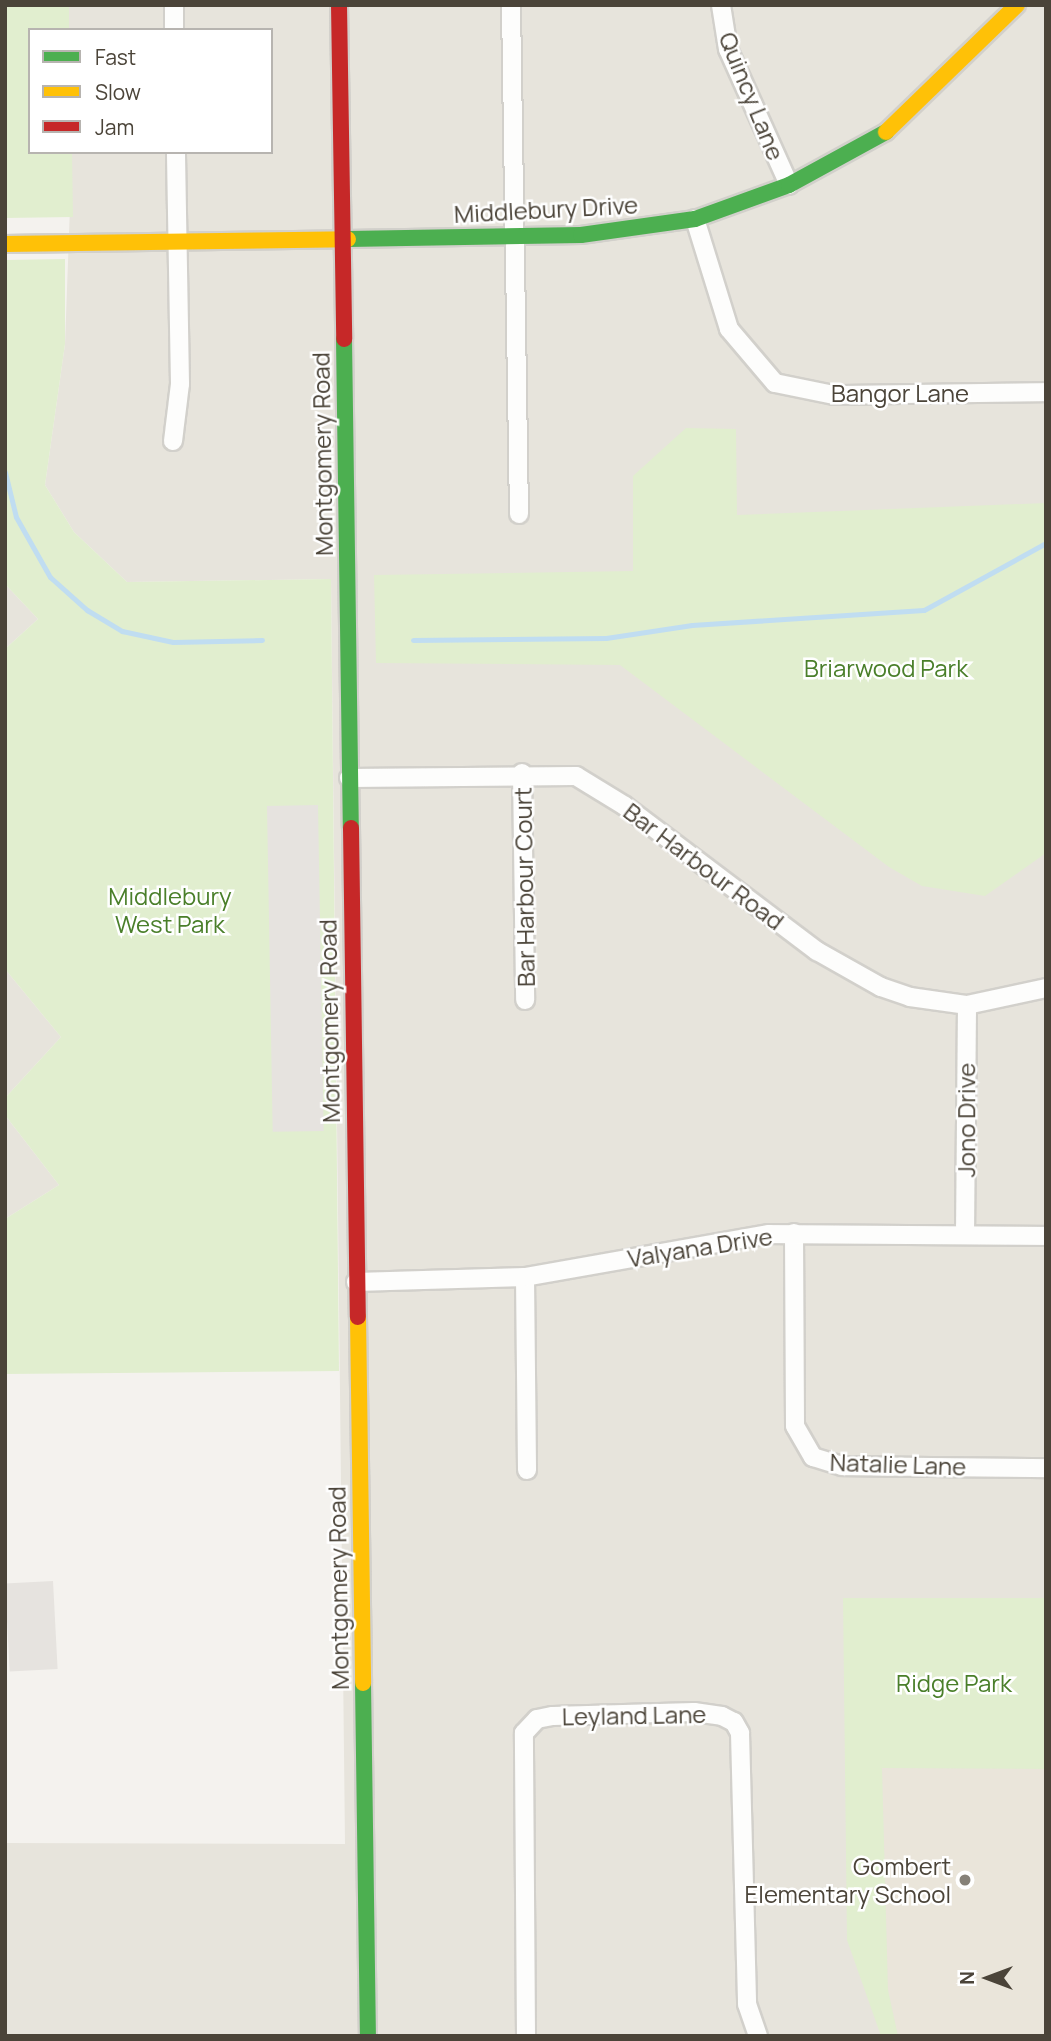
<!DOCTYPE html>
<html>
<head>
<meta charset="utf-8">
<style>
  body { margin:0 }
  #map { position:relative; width:1051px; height:2041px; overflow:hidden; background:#f4f2ee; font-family:Manrope,sans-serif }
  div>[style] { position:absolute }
  .residential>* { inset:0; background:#e7e4dc }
  .education>* { inset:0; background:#eae5da }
  .green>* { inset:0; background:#e1eecf }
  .parking>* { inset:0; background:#e6e3df; transform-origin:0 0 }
  .stream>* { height:5px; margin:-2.5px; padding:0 2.5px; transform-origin:2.5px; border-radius:2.5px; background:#c0ddf1 }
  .roads { filter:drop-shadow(2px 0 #d2d0cb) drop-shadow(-2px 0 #d2d0cb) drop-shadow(0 2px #d2d0cb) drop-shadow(0 -2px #d2d0cb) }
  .street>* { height:18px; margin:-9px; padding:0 9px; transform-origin:9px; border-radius:9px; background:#fdfdfc }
  .fast>* { height:16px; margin:-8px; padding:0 8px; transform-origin:8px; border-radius:8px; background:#4caf50 }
  .slow>* { height:16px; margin:-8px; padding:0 8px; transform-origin:8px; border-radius:8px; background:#ffc107 }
  .jam>* { height:16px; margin:-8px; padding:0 8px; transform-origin:8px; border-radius:8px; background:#c62828 }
  .dots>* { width:19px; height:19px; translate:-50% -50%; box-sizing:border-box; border:4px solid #fff; border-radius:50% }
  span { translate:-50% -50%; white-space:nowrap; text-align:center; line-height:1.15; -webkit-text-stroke:5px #fff; paint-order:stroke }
  .street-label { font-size:24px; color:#4b4439 }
  .park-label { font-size:24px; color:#4a7f2a }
  .poi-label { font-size:24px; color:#4b4439 }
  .right { translate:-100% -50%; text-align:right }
  .frame { position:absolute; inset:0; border:7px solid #4b4439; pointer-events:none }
  .legend { position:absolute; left:28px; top:28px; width:245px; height:126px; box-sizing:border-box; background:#fff; border:2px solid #b7b4b0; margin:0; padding:9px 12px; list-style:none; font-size:21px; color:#4b4439 }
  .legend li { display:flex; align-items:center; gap:14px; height:35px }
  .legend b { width:35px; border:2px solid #b7b4b0 }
  .north { position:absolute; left:953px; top:1943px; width:70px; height:70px; -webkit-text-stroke:5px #fff; paint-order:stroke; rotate:270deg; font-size:19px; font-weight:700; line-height:28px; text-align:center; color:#4b4439 }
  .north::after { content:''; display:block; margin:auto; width:24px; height:32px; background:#4b4439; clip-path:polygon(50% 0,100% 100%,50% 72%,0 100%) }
</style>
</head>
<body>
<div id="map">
  <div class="residential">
    <div style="clip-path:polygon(69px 5px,1046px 5px,1046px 2036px,5px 2036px,5px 1843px,345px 1844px,331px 579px,127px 582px,74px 532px,45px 485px,65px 344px,72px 152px,271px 152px,271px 30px,69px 30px)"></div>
    <div style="clip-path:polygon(5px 584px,38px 619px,5px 649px)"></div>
    <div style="clip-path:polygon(5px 969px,61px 1037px,5px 1098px)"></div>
    <div style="clip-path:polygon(5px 1115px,59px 1185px,5px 1219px)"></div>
  </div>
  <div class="education">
    <div style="clip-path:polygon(882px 1768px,1046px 1769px,1046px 2036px,898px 2036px,888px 1990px)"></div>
  </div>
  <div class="green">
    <div style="clip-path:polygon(5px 5px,69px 5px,69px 30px,30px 30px,30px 152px,72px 152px,73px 217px,5px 218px)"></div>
    <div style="clip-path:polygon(65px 259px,65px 344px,45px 485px,74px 532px,127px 582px,331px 579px,339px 1371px,5px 1374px,5px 1219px,59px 1185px,5px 1115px,5px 1098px,61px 1037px,5px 969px,5px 649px,38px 619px,5px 584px,5px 260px)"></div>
    <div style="clip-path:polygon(686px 428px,736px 429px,737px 515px,1046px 503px,1046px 853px,985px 896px,922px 886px,889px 867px,620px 665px,376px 663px,374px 575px,633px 571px,633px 476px)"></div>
    <div style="clip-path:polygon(843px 1598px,1046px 1598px,1046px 1769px,882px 1768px,888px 1990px,898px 2036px,881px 2036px,847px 1940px)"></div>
  </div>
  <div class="parking">
    <div style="left:318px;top:805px;width:326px;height:51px;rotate:89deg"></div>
    <div style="left:53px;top:1581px;width:88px;height:48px;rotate:87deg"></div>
  </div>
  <div class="stream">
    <div style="left:5px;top:472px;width:46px;rotate:76.3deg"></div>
    <div style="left:16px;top:517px;width:69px;rotate:60.5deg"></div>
    <div style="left:50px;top:577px;width:50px;rotate:41.7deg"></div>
    <div style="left:87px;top:610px;width:41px;rotate:31deg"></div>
    <div style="left:122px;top:631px;width:52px;rotate:12.2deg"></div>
    <div style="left:173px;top:642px;width:89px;rotate:-1.3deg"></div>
    <div style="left:413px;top:640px;width:193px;rotate:-0.6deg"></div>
    <div style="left:606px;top:638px;width:87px;rotate:-8.6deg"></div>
    <div style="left:692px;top:625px;width:232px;rotate:-3.7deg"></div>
    <div style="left:924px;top:610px;width:139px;rotate:-28.8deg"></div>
  </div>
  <div class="roads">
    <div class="street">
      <div style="left:174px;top:5px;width:25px;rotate:90deg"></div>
      <div style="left:511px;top:5px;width:509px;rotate:89.1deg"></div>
      <div style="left:721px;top:5px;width:45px;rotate:81deg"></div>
      <div style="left:728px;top:49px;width:149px;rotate:65.8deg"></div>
      <div style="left:695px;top:219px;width:115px;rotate:72.8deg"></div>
      <div style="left:729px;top:329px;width:71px;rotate:49.6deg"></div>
      <div style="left:775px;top:383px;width:60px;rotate:11.5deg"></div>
      <div style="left:834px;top:395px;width:212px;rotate:-0.8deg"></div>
      <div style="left:173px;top:441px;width:57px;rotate:-83deg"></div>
      <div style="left:180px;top:384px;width:232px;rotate:-91deg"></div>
      <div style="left:522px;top:773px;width:227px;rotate:89.2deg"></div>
      <div style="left:349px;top:778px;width:227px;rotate:-0.5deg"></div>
      <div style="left:576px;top:776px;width:57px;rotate:31.5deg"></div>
      <div style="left:625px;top:806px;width:241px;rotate:37.1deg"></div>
      <div style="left:817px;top:951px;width:73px;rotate:29.4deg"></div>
      <div style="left:881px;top:987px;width:31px;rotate:19deg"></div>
      <div style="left:910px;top:997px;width:58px;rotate:8deg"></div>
      <div style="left:967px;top:1005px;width:81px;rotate:-12.1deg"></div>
      <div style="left:794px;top:1233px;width:193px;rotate:89.7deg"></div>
      <div style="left:795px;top:1426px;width:36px;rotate:60deg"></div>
      <div style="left:813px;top:1457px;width:30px;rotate:17deg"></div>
      <div style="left:842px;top:1466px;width:204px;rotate:0.6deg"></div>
      <div style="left:965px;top:1235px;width:230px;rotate:-89.5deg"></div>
      <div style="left:525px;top:1277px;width:193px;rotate:89.4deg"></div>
      <div style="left:356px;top:1282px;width:169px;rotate:-1.7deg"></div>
      <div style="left:525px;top:1277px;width:248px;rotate:-10deg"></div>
      <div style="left:769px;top:1234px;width:277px;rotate:0.4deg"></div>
      <div style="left:526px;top:2036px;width:303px;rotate:-90.4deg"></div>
      <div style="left:524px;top:1733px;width:19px;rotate:-47deg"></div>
      <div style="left:537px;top:1719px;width:16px;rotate:-11deg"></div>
      <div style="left:553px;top:1716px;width:141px;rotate:-1.6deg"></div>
      <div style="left:694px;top:1712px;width:28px;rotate:8deg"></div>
      <div style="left:722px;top:1716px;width:13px;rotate:27deg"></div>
      <div style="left:734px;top:1722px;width:13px;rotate:61deg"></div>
      <div style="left:740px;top:1733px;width:271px;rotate:88.5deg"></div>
      <div style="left:747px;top:2004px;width:34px;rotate:71deg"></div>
    </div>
    <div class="fast">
      <div style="left:348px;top:239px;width:233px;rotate:-1deg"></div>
      <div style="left:581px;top:235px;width:115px;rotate:-8deg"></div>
      <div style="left:695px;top:219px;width:100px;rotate:-19.9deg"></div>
      <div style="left:789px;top:185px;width:111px;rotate:-28.7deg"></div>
      <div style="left:344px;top:339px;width:489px;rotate:89.2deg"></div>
      <div style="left:363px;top:1683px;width:353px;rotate:89.2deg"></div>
    </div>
    <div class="slow">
      <div style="left:886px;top:132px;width:182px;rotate:-44.1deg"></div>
      <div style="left:5px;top:244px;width:343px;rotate:-0.8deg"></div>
      <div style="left:358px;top:1317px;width:366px;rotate:89.2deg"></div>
    </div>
    <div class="jam">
      <div style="left:339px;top:5px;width:334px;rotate:89.1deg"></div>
      <div style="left:351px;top:828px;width:489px;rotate:89.2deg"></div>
    </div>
  </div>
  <div class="dots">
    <div style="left:965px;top:1880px;background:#868178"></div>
  </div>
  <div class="street-label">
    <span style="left:752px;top:96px;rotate:68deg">Quincy Lane</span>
    <span style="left:546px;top:209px;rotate:-3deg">Middlebury Drive</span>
    <span style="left:900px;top:393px">Bangor Lane</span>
    <span style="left:322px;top:454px;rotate:-91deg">Montgomery Road</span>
    <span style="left:704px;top:866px;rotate:37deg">Bar Harbour Road</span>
    <span style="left:524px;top:887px;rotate:-91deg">Bar Harbour Court</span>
    <span style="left:329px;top:1021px;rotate:-91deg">Montgomery Road</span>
    <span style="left:966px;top:1120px;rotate:-90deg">Jono Drive</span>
    <span style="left:700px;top:1247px;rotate:-9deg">Valyana Drive</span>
    <span style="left:898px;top:1464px;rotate:2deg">Natalie Lane</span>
    <span style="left:338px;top:1588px;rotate:-91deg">Montgomery Road</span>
    <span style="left:634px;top:1715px;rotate:-1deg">Leyland Lane</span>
  </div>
  <div class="park-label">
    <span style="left:886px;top:668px">Briarwood Park</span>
    <span style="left:170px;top:910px">Middlebury<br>West Park</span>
    <span style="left:954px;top:1683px">Ridge Park</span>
  </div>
  <div class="poi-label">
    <span class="right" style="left:951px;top:1880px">Gombert<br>Elementary School</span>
  </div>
  <div class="frame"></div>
  <ul class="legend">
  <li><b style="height:9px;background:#4caf50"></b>Fast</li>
  <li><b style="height:9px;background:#ffc107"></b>Slow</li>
  <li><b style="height:9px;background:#c62828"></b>Jam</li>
  </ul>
  <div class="north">N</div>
</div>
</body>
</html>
